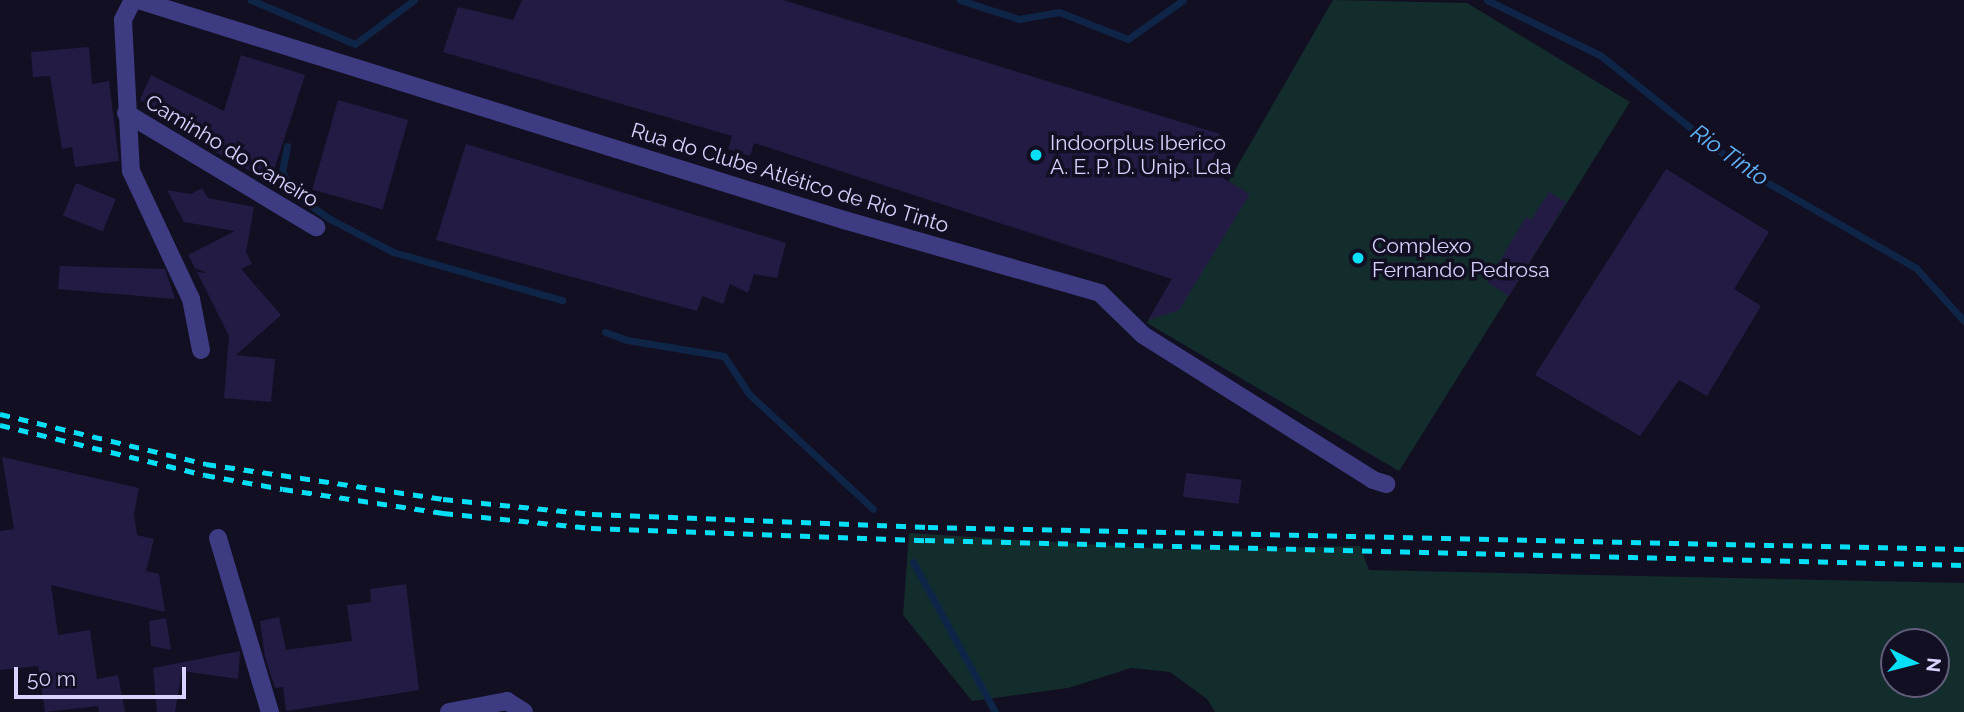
<!DOCTYPE html>
<html>
<head>
<meta charset="utf-8">
<style>
  body { margin:0 }
  #map { position:relative; width:1964px; height:712px; overflow:hidden; background:#120f23; font-family:Raleway,sans-serif }
  div>[style] { position:absolute }
  .green>* { inset:0; background:#122d2c }
  .stream>* { height:7px; margin:-3.5px; padding:0 3.5px; transform-origin:3.5px; border-radius:3.5px; background:#0f2547 }
  .building>* { inset:0; background:#231b44; transform-origin:0 0 }
  .street>* { height:18px; margin:-9px; padding:0 9px; transform-origin:9px; border-radius:9px; background:#3d3b81 }
  .rail>* { height:5px; margin-top:-2.5px; transform-origin:0; background:repeating-linear-gradient(90deg,#06dff6 0 10px,transparent 0 19px) }
  .dots>* { width:19px; height:19px; translate:-50% -50%; box-sizing:border-box; border:4px solid #120f23; border-radius:50% }
  span { translate:-50% -50%; white-space:nowrap; text-align:center; line-height:1.15; -webkit-text-stroke:7px #120f23; paint-order:stroke }
  .poi-label { font-size:21px; color:#d7d2fe }
  .left { translate:0 -50%; text-align:left }
  .street-label { font-size:21px; color:#d7d2fe }
  .water-label { font-size:23px; color:#63b5fb; font-style:italic }
  .north { position:absolute; left:1880px; top:628px; width:70px; height:70px; box-sizing:border-box; background:#120f23; border:2px solid #615d7b; border-radius:50%; rotate:96deg; font-size:19px; font-weight:700; line-height:28px; text-align:center; color:#d7d2fe }
  .north::after { content:''; display:block; margin:auto; width:24px; height:32px; background:#06dff6; clip-path:polygon(50% 0,100% 100%,50% 72%,0 100%) }
  .scale { position:absolute; left:14px; top:667px; width:172px; height:32px; box-sizing:border-box; border:4px solid #d7d2fe; border-top:0; padding-left:9px; font-size:21px; line-height:24px; white-space:nowrap; color:#d7d2fe; -webkit-text-stroke:5px #120f23; paint-order:stroke }
</style>
</head>
<body>
<div id="map">
  <div class="green">
    <div style="clip-path:polygon(1333px 0,1467px 3px,1630px 102px,1399px 471px,1147px 323px)"></div>
    <div style="clip-path:polygon(evenodd,909px 533px,1183px 550px,1360px 546px,1369px 570px,1964px 583px,1964px 712px,1215px 712px,1207px 699px,1170px 672px,1131px 668px,1068px 688px,972px 701px,903px 615px,909px 533px,1894px 642px,1936px 642px,1936px 684px,1894px 684px,1894px 642px)"></div>
  </div>
  <div class="stream">
    <div style="left:251px;top:0;width:113px;rotate:22.9deg"></div>
    <div style="left:355px;top:44px;width:74px;rotate:-36.7deg"></div>
    <div style="left:960px;top:0;width:62px;rotate:17.9deg"></div>
    <div style="left:1019px;top:19px;width:41px;rotate:-9.9deg"></div>
    <div style="left:1059px;top:12px;width:74px;rotate:21.4deg"></div>
    <div style="left:1128px;top:39px;width:67px;rotate:-35.3deg"></div>
    <div style="left:1487px;top:0;width:126px;rotate:26deg"></div>
    <div style="left:1600px;top:55px;width:176px;rotate:38.8deg"></div>
    <div style="left:1737px;top:165px;width:207px;rotate:29.9deg"></div>
    <div style="left:1916px;top:268px;width:72px;rotate:47.8deg"></div>
    <div style="left:287px;top:146px;width:26px;rotate:101deg"></div>
    <div style="left:282px;top:172px;width:25px;rotate:61deg"></div>
    <div style="left:294px;top:194px;width:44px;rotate:34.8deg"></div>
    <div style="left:330px;top:219px;width:71px;rotate:27.6deg"></div>
    <div style="left:393px;top:252px;width:176px;rotate:15.9deg"></div>
    <div style="left:605px;top:332px;width:23px;rotate:20deg"></div>
    <div style="left:627px;top:340px;width:98px;rotate:9.4deg"></div>
    <div style="left:724px;top:356px;width:45px;rotate:56.7deg"></div>
    <div style="left:749px;top:394px;width:169px;rotate:42.8deg"></div>
    <div style="left:913px;top:562px;width:171px;rotate:61.3deg"></div>
  </div>
  <div class="building">
    <div style="clip-path:polygon(522px 0,783px 0,1220px 134px,1211px 171px,1250px 194px,1179px 310px,1148px 320px,1172px 279px,754px 143px,750px 156px,728px 149px,732px 136px,443px 52px,458px 7px,513px 20px)"></div>
    <div style="clip-path:polygon(89px 47px,92px 84px,109px 81px,119px 161px,75px 167px,72px 147px,62px 149px,50px 76px,33px 77px,31px 52px)"></div>
    <div style="clip-path:polygon(241px 55px,305px 75px,270px 182px,174px 129px,179px 119px,140px 100px,151px 75px,224px 111px)"></div>
    <div style="left:338px;top:100px;width:73px;height:93px;rotate:16deg"></div>
    <div style="clip-path:polygon(466px 144px,786px 243px,777px 278px,754px 274px,748px 293px,730px 284px,723px 304px,702px 296px,697px 311px,436px 240px)"></div>
    <div style="clip-path:polygon(1666px 169px,1769px 232px,1734px 289px,1761px 306px,1707px 396px,1679px 380px,1640px 436px,1535px 375px)"></div>
    <div style="left:76px;top:183px;width:43px;height:35px;rotate:22deg"></div>
    <div style="clip-path:polygon(202px 188px,208px 198px,254px 207px,246px 252px,252px 264px,241px 269px,281px 315px,236px 355px,275px 359px,271px 402px,224px 398px,229px 336px,197px 272px,207px 273px,195px 268px,188px 255px,235px 231px,184px 222px,167px 190px,191px 194px)"></div>
    <div style="clip-path:polygon(1549px 192px,1566px 202px,1509px 296px,1487px 282px,1526px 217px,1531px 220px)"></div>
    <div style="clip-path:polygon(60px 266px,165px 269px,175px 299px,58px 289px)"></div>
    <div style="clip-path:polygon(2px 457px,139px 488px,134px 514px,137px 535px,154px 539px,146px 571px,159px 574px,165px 612px,51px 585px,58px 635px,90px 630px,97px 679px,118px 675px,125px 712px,99px 712px,98px 706px,45px 712px,38px 666px,0 670px,0 531px,14px 529px)"></div>
    <div style="left:1186px;top:473px;width:56px;height:24px;rotate:7deg"></div>
    <div style="clip-path:polygon(406px 584px,419px 690px,286px 711px,283px 687px,275px 688px,265px 657px,260px 621px,279px 617px,286px 650px,352px 641px,347px 605px,371px 602px,370px 589px)"></div>
    <div style="clip-path:polygon(166px 618px,171px 650px,151px 646px,149px 621px)"></div>
    <div style="clip-path:polygon(240px 651px,238px 679px,182px 671px,175px 712px,157px 712px,153px 668px)"></div>
  </div>
  <div class="street">
    <div style="left:133px;top:0;width:22px;rotate:117deg"></div>
    <div style="left:123px;top:20px;width:151px;rotate:87deg"></div>
    <div style="left:131px;top:171px;width:141px;rotate:64.9deg"></div>
    <div style="left:191px;top:299px;width:52px;rotate:78.9deg"></div>
    <div style="left:138px;top:0;width:739px;rotate:17.31deg"></div>
    <div style="left:844px;top:220px;width:266px;rotate:15.9deg"></div>
    <div style="left:1100px;top:293px;width:60px;rotate:44.3deg"></div>
    <div style="left:1143px;top:335px;width:272px;rotate:32.2deg"></div>
    <div style="left:1373px;top:480px;width:14px;rotate:17deg"></div>
    <div style="left:126px;top:113px;width:222px;rotate:31deg"></div>
    <div style="left:218px;top:538px;width:182px;rotate:73.4deg"></div>
    <div style="left:449px;top:712px;width:59px;rotate:-10.7deg"></div>
    <div style="left:507px;top:701px;width:20px;rotate:33deg"></div>
  </div>
  <div class="rail">
    <div style="left:0;top:414px;width:212px;rotate:13.6deg"></div>
    <div style="left:206px;top:464px;width:240px;rotate:8.4deg"></div>
    <div style="left:443px;top:499px;width:150px;rotate:5.7deg"></div>
    <div style="left:592px;top:514px;width:336px;rotate:2.2deg"></div>
    <div style="left:928px;top:527px;width:1036px;rotate:1.22deg"></div>
    <div style="left:0;top:425px;width:211px;rotate:13.7deg"></div>
    <div style="left:205px;top:475px;width:79px;rotate:10.2deg"></div>
    <div style="left:283px;top:489px;width:162px;rotate:8.5deg"></div>
    <div style="left:443px;top:513px;width:149px;rotate:5.8deg"></div>
    <div style="left:591px;top:528px;width:334px;rotate:2.1deg"></div>
    <div style="left:925px;top:540px;width:1039px;rotate:1.38deg"></div>
  </div>
  <div class="dots">
    <div style="left:1036px;top:155px;background:#06dff6"></div>
    <div style="left:1358px;top:258px;background:#06dff6"></div>
  </div>
  <div class="poi-label">
    <span class="left" style="left:1050px;top:155px">Indoorplus Iberico<br>A. E. P. D. Unip. Lda</span>
    <span class="left" style="left:1372px;top:258px">Complexo<br>Fernando Pedrosa</span>
  </div>
  <div class="street-label">
    <span style="left:232px;top:151px;rotate:31deg">Caminho do Caneiro</span>
    <span style="left:790px;top:178px;rotate:17deg">Rua do Clube Atlético de Rio Tinto</span>
  </div>
  <div class="water-label">
    <span style="left:1730px;top:155px;rotate:35deg">Rio Tinto</span>
  </div>
  <div class="north">N</div>
  <div class="scale">50 m</div>
</div>
</body>
</html>
